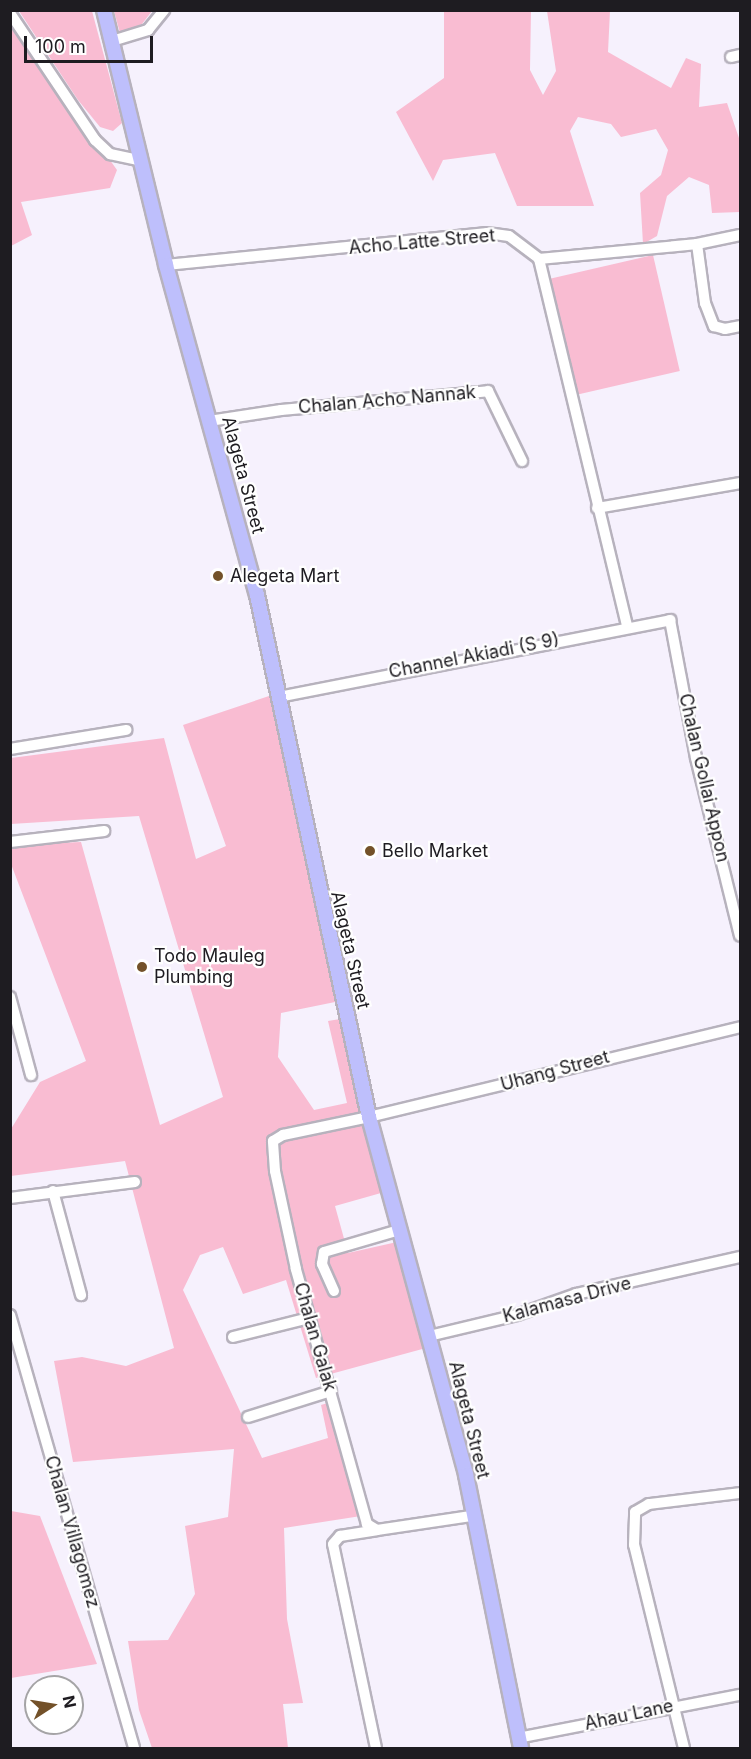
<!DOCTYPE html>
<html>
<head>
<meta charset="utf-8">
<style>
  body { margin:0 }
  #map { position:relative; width:751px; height:1759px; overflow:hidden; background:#f6f1fd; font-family:Inter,sans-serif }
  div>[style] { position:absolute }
  .green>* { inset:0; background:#f9bcd2; transform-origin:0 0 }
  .roads { filter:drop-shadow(2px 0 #b7b2bd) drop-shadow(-2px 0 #b7b2bd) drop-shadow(0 2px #b7b2bd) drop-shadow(0 -2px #b7b2bd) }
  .minor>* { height:10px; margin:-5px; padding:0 5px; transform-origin:5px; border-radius:5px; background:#fff }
  .major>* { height:14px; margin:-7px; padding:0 7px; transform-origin:7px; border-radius:7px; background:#bebffc }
  .dots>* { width:16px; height:16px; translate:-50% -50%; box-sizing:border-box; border:3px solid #fff; border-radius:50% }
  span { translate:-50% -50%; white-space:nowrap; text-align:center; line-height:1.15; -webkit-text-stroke:4.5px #fff; paint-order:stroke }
  .street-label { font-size:18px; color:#1e1c21 }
  .poi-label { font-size:18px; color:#1e1c21 }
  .left { translate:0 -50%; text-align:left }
  .frame { position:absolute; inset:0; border:12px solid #1e1c21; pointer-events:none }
  .north { position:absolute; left:24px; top:1675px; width:60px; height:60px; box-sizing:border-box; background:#fff; border:2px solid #a5a4a6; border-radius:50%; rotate:78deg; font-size:16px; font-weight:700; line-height:24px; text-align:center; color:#1e1c21 }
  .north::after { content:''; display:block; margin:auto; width:21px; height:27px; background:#735129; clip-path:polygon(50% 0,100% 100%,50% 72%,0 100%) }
  .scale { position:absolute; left:24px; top:36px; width:129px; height:27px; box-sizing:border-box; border:3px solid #1e1c21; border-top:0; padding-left:8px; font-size:18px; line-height:21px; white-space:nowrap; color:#1e1c21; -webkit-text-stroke:4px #fff; paint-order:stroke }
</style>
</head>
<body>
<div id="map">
  <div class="green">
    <div style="clip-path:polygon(19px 11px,92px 11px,122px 123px,113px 131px,100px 127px,78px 100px)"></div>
    <div style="clip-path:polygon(114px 11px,114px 10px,152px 11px,142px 24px,120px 33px)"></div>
    <div style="clip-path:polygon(444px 11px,531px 11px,530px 70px,543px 95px,556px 71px,547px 11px,610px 11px,608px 52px,671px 88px,686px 58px,701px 64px,699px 107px,727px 103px,740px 141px,740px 212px,712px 213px,709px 185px,689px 177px,667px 196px,657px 236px,643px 244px,640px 193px,661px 175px,668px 150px,656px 129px,621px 137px,611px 124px,578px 117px,570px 131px,594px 206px,517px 206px,495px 153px,443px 160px,433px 181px,396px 112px,444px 78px)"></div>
    <div style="clip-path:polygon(10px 19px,117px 170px,110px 188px,21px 202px,32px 235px,11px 246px)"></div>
    <div style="left:653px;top:255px;width:119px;height:108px;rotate:77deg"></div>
    <div style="clip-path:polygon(278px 693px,340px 1001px,281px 1013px,278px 1057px,314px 1110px,347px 1103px,328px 1021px,340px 1019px,381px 1193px,335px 1206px,348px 1253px,397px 1242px,426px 1348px,316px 1378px,286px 1280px,243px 1294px,223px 1247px,200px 1255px,183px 1290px,262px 1458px,328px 1438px,321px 1405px,331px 1402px,361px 1516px,284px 1528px,287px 1619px,303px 1703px,283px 1704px,288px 1748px,152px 1748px,139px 1710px,128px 1641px,168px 1640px,195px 1594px,185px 1526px,228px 1517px,234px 1449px,73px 1462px,54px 1361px,82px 1357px,126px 1366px,174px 1348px,125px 1161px,11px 1176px,11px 1129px,40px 1082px,86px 1061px,11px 864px,11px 845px,81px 842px,160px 1125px,223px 1097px,139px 816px,11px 824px,11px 758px,164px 738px,196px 859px,226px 846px,183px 725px)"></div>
    <div style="clip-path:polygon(11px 1511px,40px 1516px,97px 1664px,11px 1678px)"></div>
  </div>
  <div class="roads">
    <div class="minor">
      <div style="left:10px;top:13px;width:153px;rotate:56.2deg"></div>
      <div style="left:95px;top:140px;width:21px;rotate:43deg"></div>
      <div style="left:110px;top:154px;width:30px;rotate:12deg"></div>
      <div style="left:112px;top:41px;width:38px;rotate:-17deg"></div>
      <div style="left:148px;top:30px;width:26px;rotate:-51deg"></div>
      <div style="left:731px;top:57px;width:9px;rotate:-13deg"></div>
      <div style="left:697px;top:244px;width:60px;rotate:82.3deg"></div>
      <div style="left:705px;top:303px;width:25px;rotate:69deg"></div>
      <div style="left:714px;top:326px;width:11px;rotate:15deg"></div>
      <div style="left:725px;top:329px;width:15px;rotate:-11deg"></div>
      <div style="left:539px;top:259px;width:377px;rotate:76.5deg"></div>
      <div style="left:166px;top:265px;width:323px;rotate:-5.7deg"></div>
      <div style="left:487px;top:233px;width:22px;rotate:8deg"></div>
      <div style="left:509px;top:236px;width:38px;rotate:37deg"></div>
      <div style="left:539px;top:259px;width:159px;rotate:-5.4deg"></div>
      <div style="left:697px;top:244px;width:44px;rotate:-11.8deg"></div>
      <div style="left:209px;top:421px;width:73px;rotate:-8.7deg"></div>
      <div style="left:281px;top:410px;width:208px;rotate:-5.2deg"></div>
      <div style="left:488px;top:391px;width:78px;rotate:64.1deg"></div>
      <div style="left:597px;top:508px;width:145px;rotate:-9.9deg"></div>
      <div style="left:279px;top:697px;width:399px;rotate:-11.1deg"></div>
      <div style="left:670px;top:620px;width:140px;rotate:79.3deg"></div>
      <div style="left:696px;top:758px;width:183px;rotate:76.1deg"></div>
      <div style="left:10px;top:749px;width:118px;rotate:-9.3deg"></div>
      <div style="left:10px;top:842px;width:95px;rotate:-6.7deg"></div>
      <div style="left:10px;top:997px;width:81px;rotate:74.9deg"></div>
      <div style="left:53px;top:1191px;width:108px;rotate:74.9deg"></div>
      <div style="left:10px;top:1198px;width:126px;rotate:-7.3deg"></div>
      <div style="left:334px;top:1291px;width:30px;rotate:-114deg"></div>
      <div style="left:322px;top:1264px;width:12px;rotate:-81deg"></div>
      <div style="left:324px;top:1252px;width:78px;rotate:-16.3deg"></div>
      <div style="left:10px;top:1315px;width:450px;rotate:74deg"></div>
      <div style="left:429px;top:1336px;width:90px;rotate:-13.4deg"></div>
      <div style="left:517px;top:1315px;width:63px;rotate:-19.6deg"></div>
      <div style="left:576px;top:1294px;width:168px;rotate:-12.7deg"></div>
      <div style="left:233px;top:1337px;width:78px;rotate:-14deg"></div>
      <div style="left:248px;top:1417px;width:87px;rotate:-17.4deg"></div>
      <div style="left:471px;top:1516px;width:95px;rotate:171.5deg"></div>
      <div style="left:377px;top:1530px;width:12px;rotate:-149deg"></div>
      <div style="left:367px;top:1524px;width:265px;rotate:-105.6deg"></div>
      <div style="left:296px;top:1269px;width:100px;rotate:-102.1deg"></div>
      <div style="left:275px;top:1171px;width:30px;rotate:-94deg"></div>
      <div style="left:273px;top:1141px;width:12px;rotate:-31deg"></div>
      <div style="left:283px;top:1135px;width:88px;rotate:-11.8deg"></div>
      <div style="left:369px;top:1117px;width:382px;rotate:-13.6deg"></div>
      <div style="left:518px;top:1738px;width:226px;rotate:-11deg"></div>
      <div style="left:376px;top:1748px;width:208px;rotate:-101.9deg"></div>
      <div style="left:333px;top:1544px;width:11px;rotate:-49deg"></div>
      <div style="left:340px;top:1536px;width:37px;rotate:-9deg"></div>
      <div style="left:684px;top:1748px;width:209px;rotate:-103.8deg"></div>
      <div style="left:634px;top:1545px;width:33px;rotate:-88deg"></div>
      <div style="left:635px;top:1512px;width:16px;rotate:-30deg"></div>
      <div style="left:649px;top:1504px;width:92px;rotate:-6.9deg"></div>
    </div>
    <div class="major">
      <div style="left:104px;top:10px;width:262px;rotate:76.3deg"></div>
      <div style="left:166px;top:265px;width:342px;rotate:74.6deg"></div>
      <div style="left:257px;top:595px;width:534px;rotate:77.89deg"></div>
      <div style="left:369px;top:1117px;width:371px;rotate:74.8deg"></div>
      <div style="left:466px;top:1475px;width:278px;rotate:78.6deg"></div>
    </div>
  </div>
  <div class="dots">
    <div style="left:218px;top:576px;background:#735129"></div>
    <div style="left:370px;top:851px;background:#735129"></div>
    <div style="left:142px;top:967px;background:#735129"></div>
  </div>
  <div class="street-label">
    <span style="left:422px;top:242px;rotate:-5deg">Acho Latte Street</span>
    <span style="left:387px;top:400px;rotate:-5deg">Chalan Acho Nannak</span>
    <span style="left:243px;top:475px;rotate:75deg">Alageta Street</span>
    <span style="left:474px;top:656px;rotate:-11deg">Channel Akiadi (S 9)</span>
    <span style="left:704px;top:778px;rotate:77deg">Chalan Gollai Appon</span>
    <span style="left:350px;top:950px;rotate:77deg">Alageta Street</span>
    <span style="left:555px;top:1071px;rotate:-15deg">Uhang Street</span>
    <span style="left:567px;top:1300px;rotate:-15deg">Kalamasa Drive</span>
    <span style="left:315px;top:1337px;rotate:74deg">Chalan Galak</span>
    <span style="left:469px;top:1420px;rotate:76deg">Alageta Street</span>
    <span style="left:72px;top:1532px;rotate:74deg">Chalan Villagomez</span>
    <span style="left:629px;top:1715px;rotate:-12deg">Ahau Lane</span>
  </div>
  <div class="poi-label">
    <span class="left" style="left:230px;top:576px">Alegeta Mart</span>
    <span class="left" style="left:382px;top:851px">Bello Market</span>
    <span class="left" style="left:154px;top:967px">Todo Mauleg<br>Plumbing</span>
  </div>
  <div class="frame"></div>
  <div class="north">N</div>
  <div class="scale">100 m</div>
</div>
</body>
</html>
